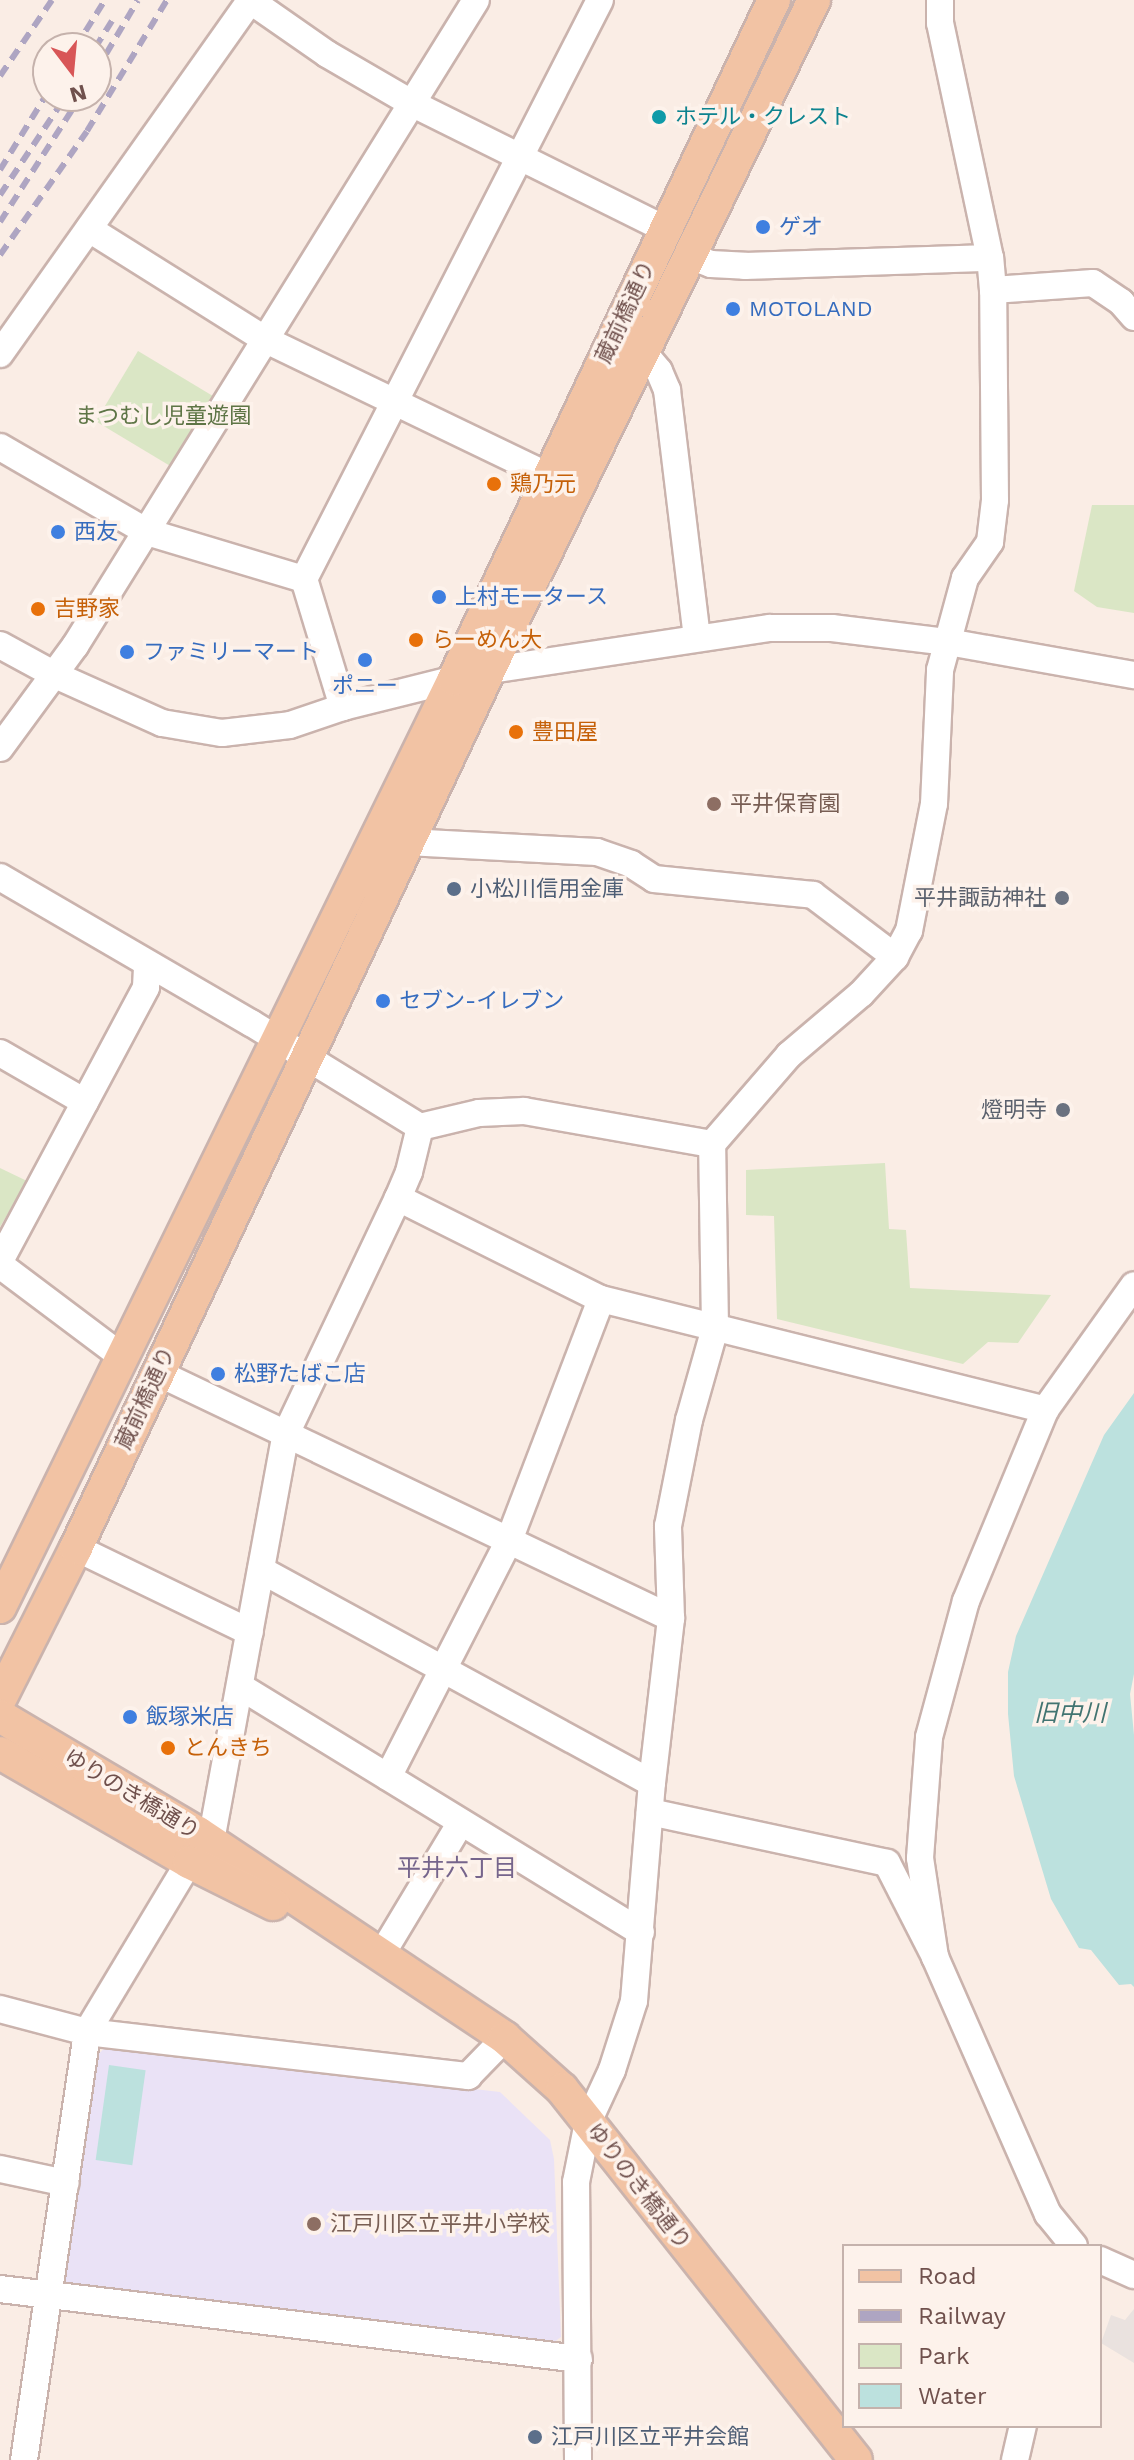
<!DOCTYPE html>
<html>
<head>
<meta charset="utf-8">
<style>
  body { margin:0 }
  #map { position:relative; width:1134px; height:2460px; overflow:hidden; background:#faede5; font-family:"Work Sans","Noto Sans JP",sans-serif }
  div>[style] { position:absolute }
  .industrial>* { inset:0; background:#eae2df }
  .education>* { inset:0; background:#eae2f6 }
  .green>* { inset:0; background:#dae6c5; transform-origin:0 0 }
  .water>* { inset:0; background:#bce1de; transform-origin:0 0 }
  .roads { filter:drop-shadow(2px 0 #cab3ad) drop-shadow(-2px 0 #cab3ad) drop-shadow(0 2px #cab3ad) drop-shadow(0 -2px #cab3ad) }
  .minor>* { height:26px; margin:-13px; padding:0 13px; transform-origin:13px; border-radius:13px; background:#fff }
  .major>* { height:32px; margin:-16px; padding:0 16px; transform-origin:16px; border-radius:16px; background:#f2c3a4 }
  .rail>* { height:6px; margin-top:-3px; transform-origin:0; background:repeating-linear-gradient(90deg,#aea5c2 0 12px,transparent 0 20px) }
  .dots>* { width:22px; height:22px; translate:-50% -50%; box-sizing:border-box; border:4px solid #fdf2eb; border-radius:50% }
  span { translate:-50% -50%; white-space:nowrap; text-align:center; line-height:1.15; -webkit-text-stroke:7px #fdf2eb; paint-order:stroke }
  .culture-label { font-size:22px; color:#0d838f }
  .left { translate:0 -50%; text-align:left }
  .shop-label { font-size:22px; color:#366cbe }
  .street-label { font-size:22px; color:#70514d }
  .park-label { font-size:22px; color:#5e7546 }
  .food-label { font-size:22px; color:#c56008 }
  .education-label { font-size:22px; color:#785e54 }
  .service-label { font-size:22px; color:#4e5e75 }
  .worship-label { font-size:22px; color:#5b616d }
  .right { translate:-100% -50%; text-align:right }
  .water-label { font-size:24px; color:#427471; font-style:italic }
  .neighbourhood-label { font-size:24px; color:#76658c }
  .legend { position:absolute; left:842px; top:2244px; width:260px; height:184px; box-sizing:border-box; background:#fdf2eb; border:2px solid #c5b2ac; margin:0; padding:10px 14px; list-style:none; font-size:24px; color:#70514d }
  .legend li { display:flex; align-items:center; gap:16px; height:40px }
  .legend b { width:40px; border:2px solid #c5b2ac }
  .north { position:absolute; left:32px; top:32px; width:80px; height:80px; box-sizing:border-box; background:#fdf2eb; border:2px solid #c5b2ac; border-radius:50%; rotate:164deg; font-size:22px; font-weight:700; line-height:32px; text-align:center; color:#70514d }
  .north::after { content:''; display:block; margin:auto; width:28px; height:36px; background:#d85657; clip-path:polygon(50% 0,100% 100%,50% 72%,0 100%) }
</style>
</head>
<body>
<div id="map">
  <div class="industrial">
    <div style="clip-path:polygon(1134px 2309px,1134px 2363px,1101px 2343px,1111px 2315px,1125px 2320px)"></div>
  </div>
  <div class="education">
    <div style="clip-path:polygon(107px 2046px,500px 2092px,550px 2140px,554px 2159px,561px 2337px,550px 2345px,61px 2289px,94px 2058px)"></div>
  </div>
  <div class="green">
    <div style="left:138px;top:351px;width:100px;height:82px;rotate:31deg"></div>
    <div style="clip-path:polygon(1092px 505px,1134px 505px,1134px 613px,1097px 607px,1074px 591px)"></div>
    <div style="clip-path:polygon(885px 1163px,889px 1229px,906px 1230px,910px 1288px,1051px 1295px,1018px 1343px,988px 1342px,963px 1364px,777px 1319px,774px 1216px,746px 1215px,746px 1170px)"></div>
    <div style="clip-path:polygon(0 1168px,27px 1181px,0 1227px)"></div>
  </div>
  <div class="water">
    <div style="clip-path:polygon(1134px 1393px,1134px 1674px,1130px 1694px,1134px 1735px,1134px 1987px,1131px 1984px,1119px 1985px,1091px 1950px,1079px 1948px,1051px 1899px,1014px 1776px,1008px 1714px,1008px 1672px,1016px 1636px,1104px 1435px)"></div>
    <div style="left:109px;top:2065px;width:37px;height:96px;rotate:8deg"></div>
  </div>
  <div class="roads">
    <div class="minor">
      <div style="left:251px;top:1px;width:93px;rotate:34.9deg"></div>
      <div style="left:327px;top:54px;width:99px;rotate:30.2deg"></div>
      <div style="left:413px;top:104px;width:281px;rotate:26.4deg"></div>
      <div style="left:89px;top:229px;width:209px;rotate:32.1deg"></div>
      <div style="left:266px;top:340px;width:313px;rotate:25.7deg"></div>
      <div style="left:690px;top:256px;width:22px;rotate:21deg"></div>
      <div style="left:711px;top:264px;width:34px;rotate:3deg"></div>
      <div style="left:745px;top:266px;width:245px;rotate:-1.9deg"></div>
      <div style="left:993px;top:290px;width:100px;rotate:-4deg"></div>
      <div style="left:1093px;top:283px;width:34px;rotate:34deg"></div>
      <div style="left:1121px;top:302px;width:20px;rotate:49deg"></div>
      <div style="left:644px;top:353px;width:23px;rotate:50deg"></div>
      <div style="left:659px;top:371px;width:21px;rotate:67deg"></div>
      <div style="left:667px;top:390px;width:249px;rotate:83.1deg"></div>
      <div style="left:0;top:354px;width:434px;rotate:-54.7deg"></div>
      <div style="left:0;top:447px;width:170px;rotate:30deg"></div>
      <div style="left:147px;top:532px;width:164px;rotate:16.7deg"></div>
      <div style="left:0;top:645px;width:63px;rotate:28.6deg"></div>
      <div style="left:55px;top:675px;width:117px;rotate:24.2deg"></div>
      <div style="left:162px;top:723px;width:61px;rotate:9.5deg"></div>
      <div style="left:222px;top:733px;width:68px;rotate:-6.7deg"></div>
      <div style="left:290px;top:725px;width:56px;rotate:-18.8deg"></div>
      <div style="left:343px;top:707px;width:153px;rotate:-14deg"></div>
      <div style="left:491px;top:670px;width:282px;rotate:-8.6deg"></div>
      <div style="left:770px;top:628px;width:62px"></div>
      <div style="left:832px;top:628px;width:117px;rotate:6.9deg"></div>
      <div style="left:948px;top:642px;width:189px;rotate:10.1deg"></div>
      <div style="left:343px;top:707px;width:134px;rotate:-106.9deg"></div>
      <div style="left:304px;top:579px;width:650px;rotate:-62.92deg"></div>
      <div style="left:0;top:748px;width:127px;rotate:-53.7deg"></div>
      <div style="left:75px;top:646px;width:760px;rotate:-58.17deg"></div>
      <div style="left:407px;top:842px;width:190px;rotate:3deg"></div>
      <div style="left:597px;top:852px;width:36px;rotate:19deg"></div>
      <div style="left:631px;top:864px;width:27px;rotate:33deg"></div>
      <div style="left:654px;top:879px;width:160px;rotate:5.7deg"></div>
      <div style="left:813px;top:895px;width:103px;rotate:37.1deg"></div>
      <div style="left:0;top:877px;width:290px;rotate:30.2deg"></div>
      <div style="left:251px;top:1023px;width:198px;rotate:31.6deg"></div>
      <div style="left:420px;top:1127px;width:61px;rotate:-13.3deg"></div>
      <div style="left:479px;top:1113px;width:45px;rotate:-2.5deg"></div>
      <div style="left:524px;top:1111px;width:191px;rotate:10deg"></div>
      <div style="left:0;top:1053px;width:98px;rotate:30deg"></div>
      <div style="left:398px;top:1198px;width:227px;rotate:26.5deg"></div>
      <div style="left:601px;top:1299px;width:458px;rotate:14deg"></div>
      <div style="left:0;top:1261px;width:310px;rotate:-61.9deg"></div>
      <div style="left:146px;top:987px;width:21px;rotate:-87deg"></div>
      <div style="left:0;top:1265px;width:155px;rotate:36.9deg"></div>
      <div style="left:156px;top:1372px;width:571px;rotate:25.53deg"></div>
      <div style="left:76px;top:1548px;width:193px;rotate:25.8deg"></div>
      <div style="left:261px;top:1570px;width:445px;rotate:28.6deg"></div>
      <div style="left:241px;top:1687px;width:469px;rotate:31.5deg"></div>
      <div style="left:388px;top:1777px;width:263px;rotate:-62.9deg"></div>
      <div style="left:508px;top:1543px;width:261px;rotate:-69.1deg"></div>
      <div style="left:650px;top:1812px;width:242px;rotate:12.1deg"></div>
      <div style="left:887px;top:1863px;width:106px;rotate:62.9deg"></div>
      <div style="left:935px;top:1957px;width:281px;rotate:66.3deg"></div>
      <div style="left:1048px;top:2214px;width:41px;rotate:50.9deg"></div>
      <div style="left:211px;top:1841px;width:412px;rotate:-79.6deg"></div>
      <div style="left:285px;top:1436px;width:263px;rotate:-64.6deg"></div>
      <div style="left:398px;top:1198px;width:28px;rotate:-67deg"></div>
      <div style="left:409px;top:1172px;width:46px;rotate:-76.3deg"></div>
      <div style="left:380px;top:1957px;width:157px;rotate:-59deg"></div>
      <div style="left:935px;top:1957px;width:100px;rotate:-98.6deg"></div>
      <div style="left:920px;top:1858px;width:121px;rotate:-85.7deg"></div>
      <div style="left:929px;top:1737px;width:141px;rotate:-74.8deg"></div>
      <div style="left:966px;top:1601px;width:207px;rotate:-67.5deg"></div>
      <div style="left:1045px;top:1410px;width:153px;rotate:-54.5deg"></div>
      <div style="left:0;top:2009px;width:90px;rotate:14.8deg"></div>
      <div style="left:87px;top:2032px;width:384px;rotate:6.6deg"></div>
      <div style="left:468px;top:2076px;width:53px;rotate:-45.8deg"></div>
      <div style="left:0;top:2169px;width:67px;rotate:12deg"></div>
      <div style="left:1100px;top:2260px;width:37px;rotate:24deg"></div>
      <div style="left:0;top:2289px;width:583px;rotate:6.89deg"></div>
      <div style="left:24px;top:2460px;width:433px;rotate:-81.6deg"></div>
      <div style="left:87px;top:2032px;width:198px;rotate:-59deg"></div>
      <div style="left:578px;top:2460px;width:278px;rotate:-90.4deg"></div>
      <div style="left:576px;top:2182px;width:61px;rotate:-78.7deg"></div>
      <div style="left:588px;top:2122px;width:57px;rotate:-65.2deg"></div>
      <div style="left:612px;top:2070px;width:72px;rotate:-72.3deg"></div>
      <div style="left:634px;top:2001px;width:219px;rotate:-85.3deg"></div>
      <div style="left:652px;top:1783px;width:166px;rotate:-83.4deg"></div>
      <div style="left:671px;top:1618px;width:92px;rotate:-91.9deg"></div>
      <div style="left:668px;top:1526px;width:108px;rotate:-78.8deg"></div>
      <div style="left:689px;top:1420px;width:96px;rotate:-74.2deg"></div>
      <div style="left:715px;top:1328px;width:184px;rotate:-90.9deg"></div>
      <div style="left:712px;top:1144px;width:118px;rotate:-49.1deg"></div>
      <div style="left:789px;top:1055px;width:94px;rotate:-40.3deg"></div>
      <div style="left:861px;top:994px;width:50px;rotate:-47.4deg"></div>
      <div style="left:895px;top:957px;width:30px;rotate:-62deg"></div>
      <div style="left:909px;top:931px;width:129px;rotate:-78.9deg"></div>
      <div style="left:934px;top:804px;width:134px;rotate:-87.4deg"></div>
      <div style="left:940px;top:670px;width:95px;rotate:-74.8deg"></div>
      <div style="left:965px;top:578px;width:44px;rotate:-55.2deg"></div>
      <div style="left:990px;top:542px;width:42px;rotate:-83.2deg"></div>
      <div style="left:995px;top:500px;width:210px;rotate:-90.5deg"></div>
      <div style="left:993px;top:290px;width:32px;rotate:-95deg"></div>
      <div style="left:990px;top:258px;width:240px;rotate:-102deg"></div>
      <div style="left:940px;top:23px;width:23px;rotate:-90deg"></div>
      <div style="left:1015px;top:2460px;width:35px;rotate:-77deg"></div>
    </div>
    <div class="major">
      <div style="left:0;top:1607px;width:1033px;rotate:-63.93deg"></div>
      <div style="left:454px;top:679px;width:751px;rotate:-64.77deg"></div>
      <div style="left:0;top:1699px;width:169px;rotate:-63.3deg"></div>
      <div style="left:76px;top:1548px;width:1021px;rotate:-64.79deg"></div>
      <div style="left:511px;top:624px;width:694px;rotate:-64.1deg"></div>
      <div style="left:0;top:1716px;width:230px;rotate:30.6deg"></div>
      <div style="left:198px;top:1833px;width:369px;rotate:33.7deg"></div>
      <div style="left:505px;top:2038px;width:76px;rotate:41.8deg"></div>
      <div style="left:562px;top:2089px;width:473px;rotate:51.6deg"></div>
      <div style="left:0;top:1753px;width:218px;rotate:30deg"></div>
      <div style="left:189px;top:1862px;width:94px;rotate:26.6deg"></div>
    </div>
  </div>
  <div class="rail">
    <div style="left:75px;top:48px;width:57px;rotate:-58deg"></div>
    <div style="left:95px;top:48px;width:32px;rotate:-58deg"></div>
    <div style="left:96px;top:71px;width:82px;rotate:-59.4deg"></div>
    <div style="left:0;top:76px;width:92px;rotate:-55.6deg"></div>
    <div style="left:0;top:170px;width:92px;rotate:-58.4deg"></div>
    <div style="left:0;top:195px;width:119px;rotate:-56.3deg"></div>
    <div style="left:0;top:222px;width:150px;rotate:-57.3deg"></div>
    <div style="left:0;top:255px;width:151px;rotate:-54.9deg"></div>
    <div style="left:87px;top:131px;width:153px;rotate:-58.6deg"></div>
  </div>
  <div class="dots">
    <div style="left:659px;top:117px;background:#0f9aa8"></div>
    <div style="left:763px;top:227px;background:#3f7fe0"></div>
    <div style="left:733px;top:309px;background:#3f7fe0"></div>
    <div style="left:494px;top:484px;background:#e8710a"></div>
    <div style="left:58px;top:532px;background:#3f7fe0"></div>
    <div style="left:439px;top:597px;background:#3f7fe0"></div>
    <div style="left:38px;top:609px;background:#e8710a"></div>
    <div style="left:416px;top:640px;background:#e8710a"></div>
    <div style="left:127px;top:652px;background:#3f7fe0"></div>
    <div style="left:365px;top:660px;background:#3f7fe0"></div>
    <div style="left:516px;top:732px;background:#e8710a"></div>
    <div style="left:714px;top:804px;background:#8d6e63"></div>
    <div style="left:454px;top:889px;background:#5c6f8a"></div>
    <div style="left:1062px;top:898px;background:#6b7280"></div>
    <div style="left:383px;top:1001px;background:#3f7fe0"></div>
    <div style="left:1063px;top:1110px;background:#6b7280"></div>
    <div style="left:218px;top:1374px;background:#3f7fe0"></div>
    <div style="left:130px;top:1717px;background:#3f7fe0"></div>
    <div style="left:168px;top:1748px;background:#e8710a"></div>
    <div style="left:314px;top:2224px;background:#8d6e63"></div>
    <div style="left:535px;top:2437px;background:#5c6f8a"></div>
  </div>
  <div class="culture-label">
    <span class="left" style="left:675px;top:117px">ホテル・クレスト</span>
  </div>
  <div class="shop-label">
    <span class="left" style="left:779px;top:227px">ゲオ</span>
    <span class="left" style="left:749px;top:309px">MOTOLAND</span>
    <span class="left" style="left:74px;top:532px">西友</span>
    <span class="left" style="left:455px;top:597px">上村モータース</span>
    <span class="left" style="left:143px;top:652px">ファミリーマート</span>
    <span style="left:365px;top:686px">ポニー</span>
    <span class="left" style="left:399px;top:1001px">セブン-イレブン</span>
    <span class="left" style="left:234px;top:1374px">松野たばこ店</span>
    <span class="left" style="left:146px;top:1717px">飯塚米店</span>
  </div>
  <div class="street-label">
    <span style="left:625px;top:312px;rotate:-65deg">蔵前橋通り</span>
    <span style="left:145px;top:1398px;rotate:-65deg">蔵前橋通り</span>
    <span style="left:132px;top:1794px;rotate:31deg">ゆりのき橋通り</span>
    <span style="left:639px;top:2186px;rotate:52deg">ゆりのき橋通り</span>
  </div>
  <div class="park-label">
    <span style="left:163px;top:416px">まつむし児童遊園</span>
  </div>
  <div class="food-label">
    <span class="left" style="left:510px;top:484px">鶏乃元</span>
    <span class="left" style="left:54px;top:609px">吉野家</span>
    <span class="left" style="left:432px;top:640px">らーめん大</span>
    <span class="left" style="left:532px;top:732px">豊田屋</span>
    <span class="left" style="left:184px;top:1748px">とんきち</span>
  </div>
  <div class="education-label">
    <span class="left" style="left:730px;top:804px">平井保育園</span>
    <span class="left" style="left:330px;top:2224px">江戸川区立平井小学校</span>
  </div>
  <div class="service-label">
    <span class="left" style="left:470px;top:889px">小松川信用金庫</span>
    <span class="left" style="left:551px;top:2437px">江戸川区立平井会館</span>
  </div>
  <div class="worship-label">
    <span class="right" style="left:1046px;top:898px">平井諏訪神社</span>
    <span class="right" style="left:1047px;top:1110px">燈明寺</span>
  </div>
  <div class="water-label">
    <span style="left:1070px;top:1714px">旧中川</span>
  </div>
  <div class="neighbourhood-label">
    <span style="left:457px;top:1869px">平井六丁目</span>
  </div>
  <ul class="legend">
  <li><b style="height:10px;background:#f2c3a4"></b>Road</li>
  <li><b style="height:10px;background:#aea5c2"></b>Railway</li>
  <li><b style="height:22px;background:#dae6c5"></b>Park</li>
  <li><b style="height:22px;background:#bce1de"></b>Water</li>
  </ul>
  <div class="north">N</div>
</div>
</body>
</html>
